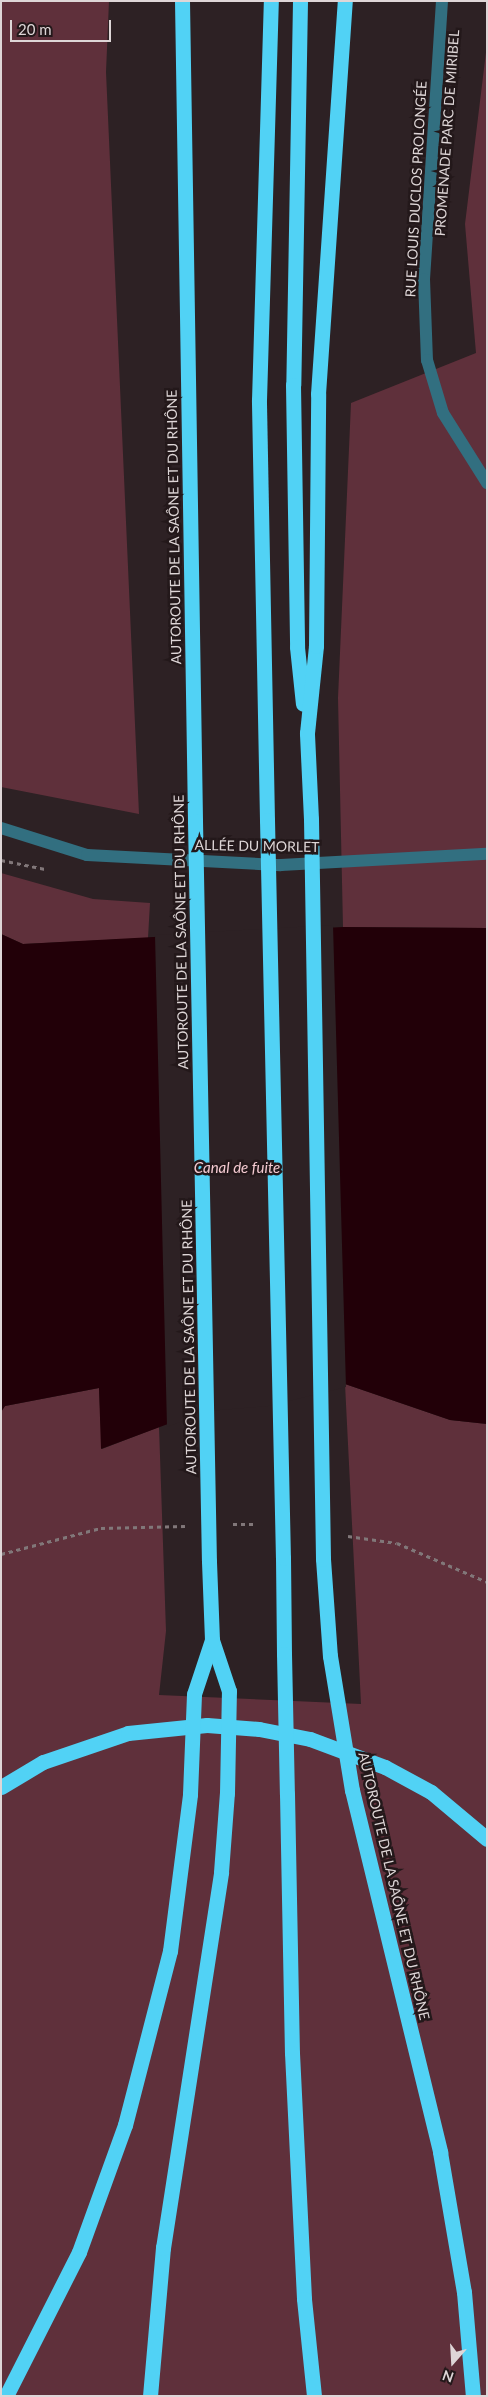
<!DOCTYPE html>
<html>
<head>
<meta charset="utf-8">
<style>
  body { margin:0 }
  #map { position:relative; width:488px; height:2397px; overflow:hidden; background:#2d2124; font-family:Lato,sans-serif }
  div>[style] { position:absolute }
  .green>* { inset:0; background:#5f303b }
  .water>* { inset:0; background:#220008 }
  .pier>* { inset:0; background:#2d2124 }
  .path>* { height:3px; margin-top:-1.5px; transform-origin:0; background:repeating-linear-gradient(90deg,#817779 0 4px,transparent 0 8px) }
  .minor>* { height:12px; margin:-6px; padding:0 6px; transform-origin:6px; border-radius:6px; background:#326f80 }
  .highway>* { height:15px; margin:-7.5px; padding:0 7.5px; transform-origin:7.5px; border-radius:7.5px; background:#51d2f5 }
  .highway-bridge>* { height:15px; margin:-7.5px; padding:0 7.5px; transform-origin:7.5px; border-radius:7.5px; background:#51d2f5 }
  span { translate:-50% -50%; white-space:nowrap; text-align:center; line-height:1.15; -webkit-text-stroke:5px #23181a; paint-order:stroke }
  .street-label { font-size:14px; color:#ded6d7 }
  .water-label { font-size:15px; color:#f5cbd2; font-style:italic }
  .frame { position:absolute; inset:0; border:2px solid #ded6d7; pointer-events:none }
  .north { position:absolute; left:428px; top:2337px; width:50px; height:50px; -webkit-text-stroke:4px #23181a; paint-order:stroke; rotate:199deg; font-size:14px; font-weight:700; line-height:20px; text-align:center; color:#ded6d7 }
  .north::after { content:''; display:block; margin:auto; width:18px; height:22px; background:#ded6d7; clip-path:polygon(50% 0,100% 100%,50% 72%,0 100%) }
  .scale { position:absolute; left:10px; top:20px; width:101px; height:22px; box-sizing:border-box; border:2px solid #ded6d7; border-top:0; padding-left:6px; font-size:15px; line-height:18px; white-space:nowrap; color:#ded6d7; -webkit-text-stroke:4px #23181a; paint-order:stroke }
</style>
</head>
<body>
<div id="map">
  <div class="green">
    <div style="clip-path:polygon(1px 1px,109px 1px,106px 72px,139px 814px,1px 787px)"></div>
    <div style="clip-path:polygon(487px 44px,487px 928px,343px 927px,338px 698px,351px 403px,476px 353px,465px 224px)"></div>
    <div style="clip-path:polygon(1px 873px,93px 899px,150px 903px,148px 938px,23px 944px,1px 934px)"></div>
    <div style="clip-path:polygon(345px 1384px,450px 1420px,487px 1424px,487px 2396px,1px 2396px,1px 1412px,5px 1406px,99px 1388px,102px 1449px,159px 1427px,166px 1631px,159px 1695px,361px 1704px)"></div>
  </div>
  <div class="water">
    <div style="clip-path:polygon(343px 927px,487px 928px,487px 1424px,450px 1420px,345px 1384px,208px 1409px,101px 1449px,99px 1388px,5px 1406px,1px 1412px,1px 934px,23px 944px)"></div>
  </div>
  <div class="pier">
    <div style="clip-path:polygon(333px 925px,346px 1387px,268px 1406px,208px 1411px,167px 1427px,155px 935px)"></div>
  </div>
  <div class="path">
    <div style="left:1px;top:860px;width:45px;rotate:11.6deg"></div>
    <div style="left:233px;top:1524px;width:24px"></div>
    <div style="left:348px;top:1536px;width:49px;rotate:8.1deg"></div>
    <div style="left:397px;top:1543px;width:98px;rotate:23.4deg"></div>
    <div style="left:1px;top:1554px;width:103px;rotate:-14.6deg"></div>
    <div style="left:101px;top:1528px;width:84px;rotate:-1.4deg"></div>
  </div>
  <div class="minor">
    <div style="left:442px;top:1px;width:279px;rotate:93.7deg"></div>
    <div style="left:424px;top:279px;width:81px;rotate:87.9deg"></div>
    <div style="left:427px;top:360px;width:55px;rotate:73.2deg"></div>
    <div style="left:443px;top:413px;width:83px;rotate:57.8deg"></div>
    <div style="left:1px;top:828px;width:90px;rotate:17.4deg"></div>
    <div style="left:87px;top:855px;width:194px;rotate:3deg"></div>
    <div style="left:281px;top:865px;width:206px;rotate:-3.1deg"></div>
  </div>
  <div class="highway">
    <div style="left:182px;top:1px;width:820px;rotate:89.09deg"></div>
    <div style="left:300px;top:1px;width:384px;rotate:91deg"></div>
    <div style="left:293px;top:385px;width:262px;rotate:89.1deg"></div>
    <div style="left:297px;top:647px;width:57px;rotate:84deg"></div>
    <div style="left:311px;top:819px;width:86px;rotate:-92.7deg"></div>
    <div style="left:307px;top:733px;width:87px;rotate:-84.1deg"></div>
    <div style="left:316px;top:646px;width:252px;rotate:-89.5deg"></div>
    <div style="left:318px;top:394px;width:394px;rotate:-86.1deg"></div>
    <div style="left:267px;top:820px;width:420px;rotate:-91.1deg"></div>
    <div style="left:259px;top:400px;width:399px;rotate:-88.3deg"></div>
    <div style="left:283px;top:1558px;width:96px;rotate:89.4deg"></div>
    <div style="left:323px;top:1559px;width:97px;rotate:85.9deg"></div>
    <div style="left:212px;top:1640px;width:54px;rotate:71.6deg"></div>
    <div style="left:194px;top:1694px;width:57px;rotate:-71.6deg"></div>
    <div style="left:212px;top:1640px;width:79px;rotate:-92.2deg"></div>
    <div style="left:1px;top:1787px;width:49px;rotate:-30.8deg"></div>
    <div style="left:43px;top:1762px;width:90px;rotate:-18.8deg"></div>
    <div style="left:128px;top:1733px;width:79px;rotate:-5.8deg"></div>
    <div style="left:207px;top:1725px;width:52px;rotate:4.4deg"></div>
    <div style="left:259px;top:1729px;width:52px;rotate:11.1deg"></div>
    <div style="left:310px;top:1739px;width:80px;rotate:20.5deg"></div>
    <div style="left:385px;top:1767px;width:52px;rotate:28.5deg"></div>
    <div style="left:431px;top:1792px;width:73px;rotate:40deg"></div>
    <div style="left:352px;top:1790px;width:373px;rotate:76.3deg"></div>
    <div style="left:440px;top:2152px;width:142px;rotate:80.3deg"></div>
    <div style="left:464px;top:2292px;width:104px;rotate:85.1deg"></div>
    <div style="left:287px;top:1794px;width:259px;rotate:88.9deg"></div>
    <div style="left:292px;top:2053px;width:246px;rotate:87.2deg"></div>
    <div style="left:304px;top:2299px;width:98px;rotate:84.1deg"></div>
    <div style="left:6px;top:2396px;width:161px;rotate:-63.1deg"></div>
    <div style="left:79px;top:2252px;width:135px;rotate:-70.1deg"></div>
    <div style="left:125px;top:2125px;width:180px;rotate:-75.5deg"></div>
    <div style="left:170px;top:1951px;width:158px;rotate:-82.7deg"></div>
    <div style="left:150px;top:2396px;width:149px;rotate:-85deg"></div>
    <div style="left:163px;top:2248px;width:380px;rotate:-81.2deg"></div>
    <div style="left:221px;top:1872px;width:79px;rotate:-85.7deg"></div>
  </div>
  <div class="highway-bridge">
    <div style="left:311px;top:819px;width:740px;rotate:89.07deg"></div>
    <div style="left:267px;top:820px;width:738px;rotate:88.76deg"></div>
    <div style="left:195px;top:821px;width:740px;rotate:88.92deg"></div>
    <div style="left:284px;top:1654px;width:140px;rotate:88.8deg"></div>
    <div style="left:330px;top:1656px;width:136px;rotate:80.7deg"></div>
    <div style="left:227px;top:1793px;width:102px;rotate:-88.9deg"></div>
    <div style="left:190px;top:1794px;width:100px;rotate:-87.7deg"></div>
  </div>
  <div class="street-label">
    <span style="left:447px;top:133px;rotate:-86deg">PROMENADE PARC DE MIRIBEL</span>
    <span style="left:416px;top:189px;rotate:-87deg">RUE LOUIS DUCLOS PROLONGÉE</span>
    <span style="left:174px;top:527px;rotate:-91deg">AUTOROUTE DE LA SAÔNE ET DU RHÔNE</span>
    <span style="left:257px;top:846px;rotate:1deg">ALLÉE DU MORLET</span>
    <span style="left:181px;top:932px;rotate:-91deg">AUTOROUTE DE LA SAÔNE ET DU RHÔNE</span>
    <span style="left:189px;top:1337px;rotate:-91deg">AUTOROUTE DE LA SAÔNE ET DU RHÔNE</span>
    <span style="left:394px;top:1886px;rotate:77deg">AUTOROUTE DE LA SAÔNE ET DU RHÔNE</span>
  </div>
  <div class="water-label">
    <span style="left:237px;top:1168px">Canal de fuite</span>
  </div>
  <div class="frame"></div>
  <div class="north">N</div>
  <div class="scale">20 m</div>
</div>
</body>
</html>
